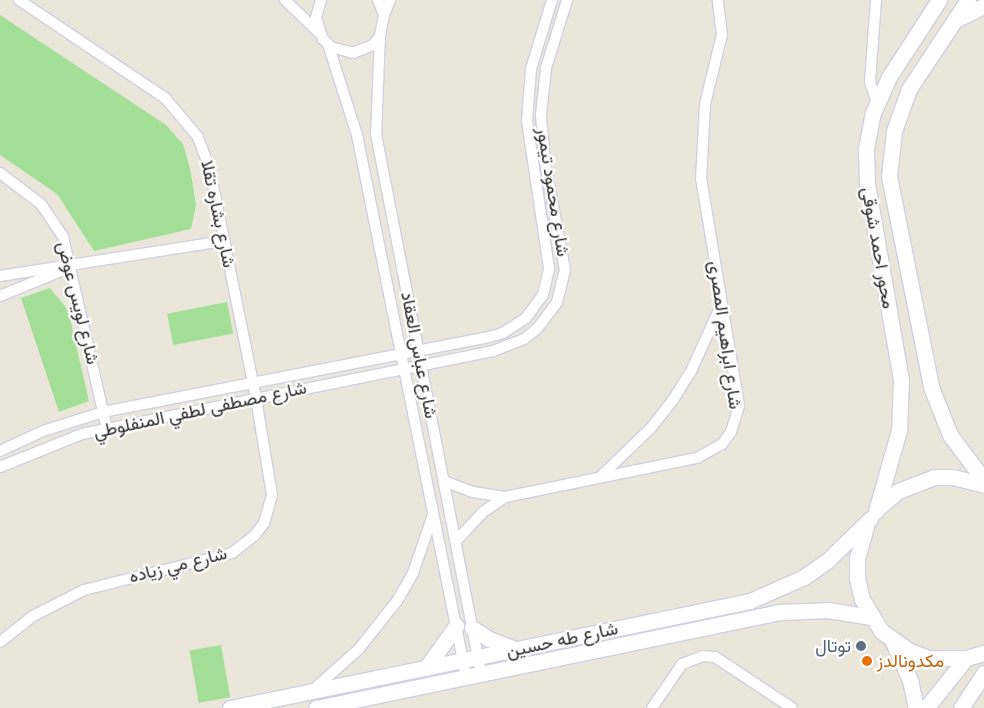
<!DOCTYPE html>
<html>
<head>
<meta charset="utf-8">
<style>
  body { margin:0 }
  #map { position:relative; width:984px; height:708px; overflow:hidden; background:#eae6da; font-family:Roboto,Vazirmatn,sans-serif }
  div>[style] { position:absolute }
  .green>* { inset:0; background:#a4df98; transform-origin:0 0 }
  .roads { filter:drop-shadow(1px 0 #cfd0e1) drop-shadow(-1px 0 #cfd0e1) drop-shadow(0 1px #cfd0e1) drop-shadow(0 -1px #cfd0e1) }
  .street>* { height:10px; margin:-5px; padding:0 5px; transform-origin:5px; border-radius:5px; background:#fff }
  .secondary>* { height:15px; margin:-7.5px; padding:0 7.5px; transform-origin:7.5px; border-radius:7.5px; background:#fff }
  .dots>* { width:14px; height:14px; translate:-50% -50%; box-sizing:border-box; border:2px solid #fff; border-radius:50% }
  span { translate:-50% -50%; white-space:nowrap; text-align:center; line-height:1.15; -webkit-text-stroke:4.5px #fff; paint-order:stroke }
  .street-label { font-size:18px; color:#282828 }
  .service-label { font-size:18px; color:#4e5e75 }
  .right { translate:-100% -50%; text-align:right }
  .food-label { font-size:18px; color:#c56008 }
  .left { translate:0 -50%; text-align:left }
</style>
</head>
<body>
<div id="map">
  <div class="green">
    <div style="clip-path:polygon(0 15px,166px 125px,183px 144px,190px 168px,196px 205px,191px 229px,94px 251px,57px 194px,0 155px)"></div>
    <div style="clip-path:polygon(50px 288px,68px 310px,89px 401px,59px 412px,21px 298px)"></div>
    <div style="left:227px;top:302px;width:32px;height:61px;rotate:79deg"></div>
    <div style="left:221px;top:645px;width:53px;height:32px;rotate:80deg"></div>
  </div>
  <div class="roads">
    <div class="street">
      <div style="left:285px;top:0;width:47px;rotate:44.1deg"></div>
      <div style="left:321px;top:0;width:19px;rotate:106deg"></div>
      <div style="left:316px;top:18px;width:22px;rotate:72deg"></div>
      <div style="left:323px;top:39px;width:11px;rotate:45deg"></div>
      <div style="left:331px;top:47px;width:23px;rotate:15deg"></div>
      <div style="left:353px;top:53px;width:22px;rotate:-22deg"></div>
      <div style="left:373px;top:45px;width:11px;rotate:-52deg"></div>
      <div style="left:380px;top:36px;width:21px;rotate:-79deg"></div>
      <div style="left:384px;top:15px;width:16px;rotate:-112deg"></div>
      <div style="left:876px;top:0;width:82px;rotate:94.2deg"></div>
      <div style="left:870px;top:82px;width:22px;rotate:72deg"></div>
      <div style="left:384px;top:15px;width:16px;rotate:-68deg"></div>
      <div style="left:380px;top:36px;width:98px;rotate:92.3deg"></div>
      <div style="left:376px;top:134px;width:549px;rotate:78.98deg"></div>
      <div style="left:328px;top:44px;width:96px;rotate:72.3deg"></div>
      <div style="left:357px;top:135px;width:552px;rotate:78.61deg"></div>
      <div style="left:0;top:173px;width:51px;rotate:37.1deg"></div>
      <div style="left:41px;top:204px;width:40px;rotate:56deg"></div>
      <div style="left:63px;top:237px;width:197px;rotate:77.1deg"></div>
      <div style="left:0;top:276px;width:227px;rotate:-8.9deg"></div>
      <div style="left:0;top:296px;width:71px;rotate:-22.2deg"></div>
      <div style="left:0;top:451px;width:47px;rotate:-24.9deg"></div>
      <div style="left:43px;top:431px;width:63px;rotate:-17.6deg"></div>
      <div style="left:103px;top:412px;width:393px;rotate:-11deg"></div>
      <div style="left:489px;top:337px;width:15px;rotate:-16deg"></div>
      <div style="left:503px;top:333px;width:27px;rotate:-33deg"></div>
      <div style="left:526px;top:318px;width:29px;rotate:-54deg"></div>
      <div style="left:543px;top:295px;width:28px;rotate:-77deg"></div>
      <div style="left:549px;top:268px;width:149px;rotate:-98.5deg"></div>
      <div style="left:527px;top:121px;width:52px;rotate:-85.6deg"></div>
      <div style="left:531px;top:69px;width:72px;rotate:-73.1deg"></div>
      <div style="left:0;top:467px;width:88px;rotate:-21.9deg"></div>
      <div style="left:82px;top:434px;width:419px;rotate:-11.4deg"></div>
      <div style="left:493px;top:351px;width:33px;rotate:-21deg"></div>
      <div style="left:524px;top:339px;width:16px;rotate:-38deg"></div>
      <div style="left:537px;top:329px;width:34px;rotate:-53deg"></div>
      <div style="left:557px;top:302px;width:33px;rotate:-76deg"></div>
      <div style="left:565px;top:270px;width:110px;rotate:-100.5deg"></div>
      <div style="left:545px;top:162px;width:47px;rotate:-94.9deg"></div>
      <div style="left:541px;top:115px;width:47px;rotate:-83.9deg"></div>
      <div style="left:546px;top:68px;width:71px;rotate:-72.8deg"></div>
      <div style="left:600px;top:477px;width:71px;rotate:-43.9deg"></div>
      <div style="left:651px;top:428px;width:36px;rotate:-52deg"></div>
      <div style="left:673px;top:400px;width:36px;rotate:-58deg"></div>
      <div style="left:692px;top:369px;width:70px;rotate:-65.6deg"></div>
      <div style="left:444px;top:481px;width:31px;rotate:21deg"></div>
      <div style="left:473px;top:492px;width:32px;rotate:9deg"></div>
      <div style="left:505px;top:497px;width:196px;rotate:-11.5deg"></div>
      <div style="left:697px;top:458px;width:29px;rotate:-29deg"></div>
      <div style="left:722px;top:444px;width:15px;rotate:-53deg"></div>
      <div style="left:731px;top:432px;width:28px;rotate:-73deg"></div>
      <div style="left:739px;top:405px;width:229px;rotate:-99.5deg"></div>
      <div style="left:701px;top:179px;width:75px;rotate:-86.9deg"></div>
      <div style="left:705px;top:104px;width:71px;rotate:-76.2deg"></div>
      <div style="left:722px;top:35px;width:35px;rotate:-97deg"></div>
      <div style="left:456px;top:541px;width:40px;rotate:-47deg"></div>
      <div style="left:483px;top:512px;width:27px;rotate:-34deg"></div>
      <div style="left:0;top:642px;width:42px;rotate:-38.2deg"></div>
      <div style="left:33px;top:616px;width:57px;rotate:-27deg"></div>
      <div style="left:84px;top:590px;width:153px;rotate:-14deg"></div>
      <div style="left:232px;top:553px;width:29px;rotate:-38deg"></div>
      <div style="left:255px;top:535px;width:15px;rotate:-53deg"></div>
      <div style="left:264px;top:523px;width:29px;rotate:-74deg"></div>
      <div style="left:272px;top:495px;width:98px;rotate:-99.4deg"></div>
      <div style="left:256px;top:398px;width:234px;rotate:-101.4deg"></div>
      <div style="left:210px;top:169px;width:34px;rotate:-111deg"></div>
      <div style="left:198px;top:137px;width:51px;rotate:-130.2deg"></div>
      <div style="left:165px;top:98px;width:176px;rotate:-146.1deg"></div>
      <div style="left:314px;top:689px;width:59px;rotate:-41.6deg"></div>
      <div style="left:358px;top:650px;width:63px;rotate:-51.5deg"></div>
      <div style="left:397px;top:601px;width:32px;rotate:-60deg"></div>
      <div style="left:413px;top:573px;width:61px;rotate:-71deg"></div>
      <div style="left:652px;top:708px;width:53px;rotate:-55.7deg"></div>
      <div style="left:682px;top:664px;width:22px;rotate:-21deg"></div>
      <div style="left:703px;top:656px;width:12px;rotate:5deg"></div>
      <div style="left:715px;top:657px;width:92px;rotate:33.5deg"></div>
    </div>
    <div class="secondary">
      <div style="left:968px;top:0;width:107px;rotate:123.5deg"></div>
      <div style="left:909px;top:89px;width:45px;rotate:109.7deg"></div>
      <div style="left:894px;top:131px;width:45px;rotate:96.3deg"></div>
      <div style="left:889px;top:176px;width:215px;rotate:78.7deg"></div>
      <div style="left:931px;top:387px;width:52px;rotate:68.4deg"></div>
      <div style="left:950px;top:435px;width:56px;rotate:52.9deg"></div>
      <div style="left:957px;top:19px;width:30px;rotate:-26deg"></div>
      <div style="left:878px;top:508px;width:26px;rotate:-40deg"></div>
      <div style="left:898px;top:491px;width:39px;rotate:-21deg"></div>
      <div style="left:934px;top:477px;width:19px"></div>
      <div style="left:953px;top:477px;width:32px;rotate:14deg"></div>
      <div style="left:876px;top:511px;width:84px;rotate:-74.1deg"></div>
      <div style="left:899px;top:430px;width:50px;rotate:-87.7deg"></div>
      <div style="left:901px;top:380px;width:200px;rotate:-99.8deg"></div>
      <div style="left:867px;top:183px;width:35px;rotate:-92deg"></div>
      <div style="left:866px;top:148px;width:36px;rotate:-79deg"></div>
      <div style="left:873px;top:113px;width:39px;rotate:-66deg"></div>
      <div style="left:889px;top:77px;width:92px;rotate:-57deg"></div>
      <div style="left:866px;top:527px;width:32px;rotate:106deg"></div>
      <div style="left:857px;top:558px;width:20px;rotate:90deg"></div>
      <div style="left:857px;top:578px;width:22px;rotate:77deg"></div>
      <div style="left:862px;top:599px;width:37px;rotate:59deg"></div>
      <div style="left:881px;top:631px;width:35px;rotate:35deg"></div>
      <div style="left:910px;top:651px;width:19px;rotate:21deg"></div>
      <div style="left:928px;top:658px;width:38px"></div>
      <div style="left:966px;top:658px;width:19px;rotate:-16deg"></div>
      <div style="left:472px;top:628px;width:20px;rotate:33deg"></div>
      <div style="left:489px;top:639px;width:28px;rotate:21deg"></div>
      <div style="left:893px;top:642px;width:42px;rotate:65.9deg"></div>
      <div style="left:910px;top:680px;width:29px;rotate:78deg"></div>
      <div style="left:426px;top:668px;width:52px;rotate:-54.5deg"></div>
      <div style="left:230px;top:708px;width:531px;rotate:-11.63deg"></div>
      <div style="left:750px;top:601px;width:59px;rotate:-24deg"></div>
      <div style="left:804px;top:577px;width:29px;rotate:-35deg"></div>
      <div style="left:828px;top:560px;width:59px;rotate:-44.3deg"></div>
      <div style="left:316px;top:708px;width:473px;rotate:-11.7deg"></div>
      <div style="left:779px;top:612px;width:49px;rotate:-2.3deg"></div>
      <div style="left:828px;top:610px;width:44px;rotate:9.2deg"></div>
      <div style="left:926px;top:708px;width:64px;rotate:-51.3deg"></div>
      <div style="left:961px;top:708px;width:42px;rotate:-56.7deg"></div>
    </div>
  </div>
  <div class="dots">
    <div style="left:861px;top:646px;background:#5c6f8a"></div>
    <div style="left:867px;top:661px;background:#e8710a"></div>
  </div>
  <div class="street-label">
    <span style="left:553px;top:192px;rotate:81deg">شارع محمود تيمور</span>
    <span style="left:218px;top:214px;rotate:78deg">شارع بشاره تقلا</span>
    <span style="left:878px;top:248px;rotate:80deg">محور احمد شوقى</span>
    <span style="left:78px;top:303px;rotate:76deg">شارع لويس عوض</span>
    <span style="left:725px;top:335px;rotate:82deg">شارع ابراهيم المصرى</span>
    <span style="left:419px;top:355px;rotate:79deg">شارع عباس العقاد</span>
    <span style="left:200px;top:410px;rotate:-12deg">شارع مصطفى لطفي المنفلوطي</span>
    <span style="left:178px;top:565px;rotate:-14deg">شارع مي زياده</span>
    <span style="left:562px;top:640px;rotate:-12deg">شارع طه حسين</span>
  </div>
  <div class="service-label">
    <span class="right" style="left:851px;top:646px">توتال</span>
  </div>
  <div class="food-label">
    <span class="left" style="left:877px;top:661px">مكدونالدز</span>
  </div>
</div>
</body>
</html>
